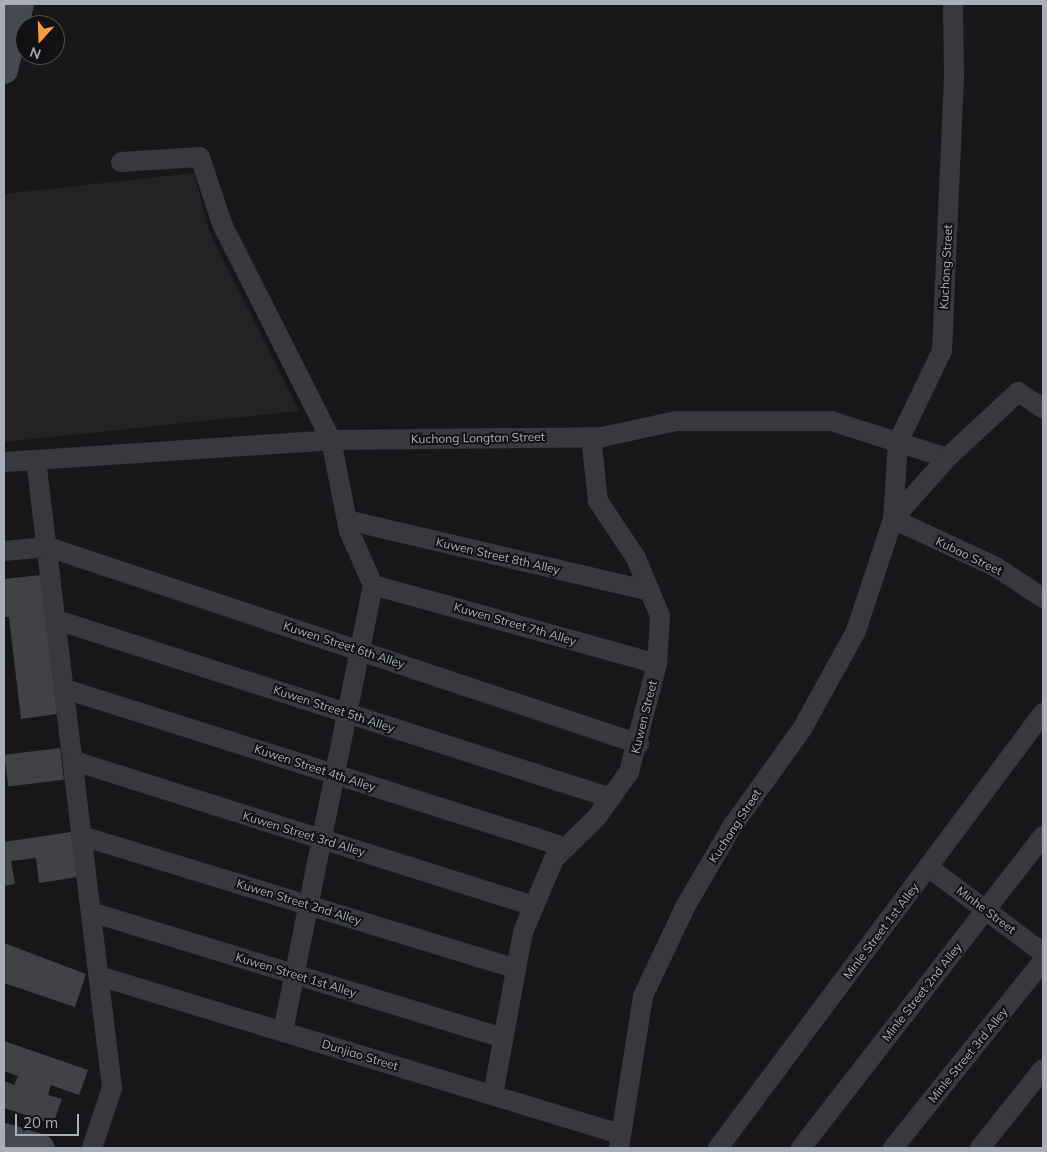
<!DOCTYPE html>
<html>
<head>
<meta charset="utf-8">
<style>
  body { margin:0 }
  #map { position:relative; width:1047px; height:1152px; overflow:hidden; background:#171719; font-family:Mulish,sans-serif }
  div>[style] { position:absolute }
  .built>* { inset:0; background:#232326 }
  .building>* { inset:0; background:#414246; transform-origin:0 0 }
  .street>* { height:20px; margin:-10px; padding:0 10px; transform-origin:10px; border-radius:10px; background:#37393e }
  .secondary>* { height:28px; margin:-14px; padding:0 14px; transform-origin:14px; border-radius:14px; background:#45494f }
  span { translate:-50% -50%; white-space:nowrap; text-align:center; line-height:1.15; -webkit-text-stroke:4px #121214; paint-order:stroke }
  .street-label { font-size:12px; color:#a8afba }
  .frame { position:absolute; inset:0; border:5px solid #a8afba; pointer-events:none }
  .north { position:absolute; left:15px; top:15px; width:50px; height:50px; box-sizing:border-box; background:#121214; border:1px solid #4e5156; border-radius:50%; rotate:200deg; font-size:14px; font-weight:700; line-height:20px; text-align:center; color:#a8afba }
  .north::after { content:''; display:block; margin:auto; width:18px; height:22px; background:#ff9f29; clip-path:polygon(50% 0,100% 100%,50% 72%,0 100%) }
  .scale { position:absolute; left:15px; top:1114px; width:64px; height:22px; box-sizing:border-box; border:2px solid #a8afba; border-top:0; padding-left:6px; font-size:15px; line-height:18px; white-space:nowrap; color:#a8afba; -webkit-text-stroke:4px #121214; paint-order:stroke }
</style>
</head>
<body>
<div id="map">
  <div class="built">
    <div style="clip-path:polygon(194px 173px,208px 228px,299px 411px,4px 442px,4px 194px)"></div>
  </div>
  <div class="building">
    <div style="clip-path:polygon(41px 575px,57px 714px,21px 719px,9px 617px,4px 617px,4px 579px)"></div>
    <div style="left:60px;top:748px;width:32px;height:56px;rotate:83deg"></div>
    <div style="clip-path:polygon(71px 832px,78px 877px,39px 883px,36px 858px,11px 861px,15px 884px,4px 886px,4px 842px)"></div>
    <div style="clip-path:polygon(4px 943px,86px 974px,75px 1007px,4px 983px)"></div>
    <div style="clip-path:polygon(4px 1041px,88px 1070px,79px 1095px,51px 1085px,48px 1095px,62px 1099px,53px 1124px,4px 1108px,4px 1081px,14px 1085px,18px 1076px,4px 1071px)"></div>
  </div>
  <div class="street">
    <div style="left:953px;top:4px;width:72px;rotate:89.2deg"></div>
    <div style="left:954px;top:76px;width:275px;rotate:92.5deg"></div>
    <div style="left:942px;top:351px;width:101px;rotate:115.8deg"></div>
    <div style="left:898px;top:442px;width:77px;rotate:93.7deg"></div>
    <div style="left:893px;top:519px;width:114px;rotate:25deg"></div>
    <div style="left:996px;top:567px;width:56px;rotate:33.4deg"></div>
    <div style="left:121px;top:162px;width:79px;rotate:-3.6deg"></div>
    <div style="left:200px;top:157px;width:71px;rotate:71.8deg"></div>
    <div style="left:222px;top:224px;width:242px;rotate:63.2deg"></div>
    <div style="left:331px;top:440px;width:93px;rotate:78.8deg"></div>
    <div style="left:349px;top:531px;width:59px;rotate:66deg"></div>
    <div style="left:373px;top:585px;width:456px;rotate:101.4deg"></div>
    <div style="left:36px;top:460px;width:633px;rotate:83.1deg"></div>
    <div style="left:112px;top:1088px;width:63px;rotate:108.4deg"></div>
    <div style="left:4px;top:462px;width:328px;rotate:-3.8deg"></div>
    <div style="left:331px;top:440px;width:271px;rotate:-0.6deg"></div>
    <div style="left:602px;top:437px;width:76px;rotate:-12.2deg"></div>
    <div style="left:676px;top:421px;width:155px"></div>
    <div style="left:831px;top:421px;width:122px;rotate:17.7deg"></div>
    <div style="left:347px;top:520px;width:311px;rotate:13.2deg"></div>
    <div style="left:4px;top:551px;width:44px;rotate:-5.2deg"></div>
    <div style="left:48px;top:547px;width:623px;rotate:18.43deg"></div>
    <div style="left:373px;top:585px;width:295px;rotate:15.5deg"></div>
    <div style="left:57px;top:620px;width:582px;rotate:17.81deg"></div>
    <div style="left:65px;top:689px;width:524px;rotate:17.54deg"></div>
    <div style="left:74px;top:761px;width:482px;rotate:17.5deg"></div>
    <div style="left:82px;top:836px;width:453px;rotate:17deg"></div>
    <div style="left:928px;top:867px;width:144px;rotate:36.8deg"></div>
    <div style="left:91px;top:912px;width:429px;rotate:17deg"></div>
    <div style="left:99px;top:976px;width:544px;rotate:16.87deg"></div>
    <div style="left:493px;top:1095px;width:166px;rotate:-79.6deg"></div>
    <div style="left:523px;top:932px;width:79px;rotate:-67deg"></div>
    <div style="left:554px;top:859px;width:60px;rotate:-44.3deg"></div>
    <div style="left:597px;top:817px;width:55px;rotate:-54.6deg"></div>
    <div style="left:629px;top:772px;width:112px;rotate:-75.5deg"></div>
    <div style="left:657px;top:664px;width:48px;rotate:-86.4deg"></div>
    <div style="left:660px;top:616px;width:63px;rotate:-112.5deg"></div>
    <div style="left:636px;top:558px;width:69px;rotate:-123.7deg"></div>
    <div style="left:598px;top:501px;width:64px;rotate:-96.2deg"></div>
    <div style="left:619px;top:1148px;width:154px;rotate:-81deg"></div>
    <div style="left:643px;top:996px;width:98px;rotate:-64.7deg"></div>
    <div style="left:685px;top:907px;width:95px;rotate:-59.7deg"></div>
    <div style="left:733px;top:825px;width:118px;rotate:-54.3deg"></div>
    <div style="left:802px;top:729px;width:112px;rotate:-61.1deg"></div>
    <div style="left:856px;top:631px;width:118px;rotate:-71.7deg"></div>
    <div style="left:893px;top:519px;width:81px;rotate:-48.5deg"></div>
    <div style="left:947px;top:458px;width:97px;rotate:-42.9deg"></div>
    <div style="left:1018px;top:392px;width:30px;rotate:33deg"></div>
    <div style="left:718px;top:1148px;width:543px;rotate:-53.24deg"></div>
    <div style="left:801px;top:1148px;width:395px;rotate:-52.2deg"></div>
    <div style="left:893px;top:1148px;width:240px;rotate:-51.3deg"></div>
    <div style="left:980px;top:1148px;width:101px;rotate:-51.4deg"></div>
  </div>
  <div class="secondary">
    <div style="left:4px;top:70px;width:68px;rotate:-76.4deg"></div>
    <div style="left:4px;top:1137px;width:38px;rotate:17deg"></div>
  </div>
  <div class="street-label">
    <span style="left:946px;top:267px;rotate:-87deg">Kuchong Street</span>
    <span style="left:478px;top:438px;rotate:-1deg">Kuchong Longtan Street</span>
    <span style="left:498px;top:556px;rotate:13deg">Kuwen Street 8th Alley</span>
    <span style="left:969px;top:556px;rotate:26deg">Kubao Street</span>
    <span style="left:515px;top:624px;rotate:16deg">Kuwen Street 7th Alley</span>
    <span style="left:344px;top:645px;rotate:18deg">Kuwen Street 6th Alley</span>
    <span style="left:334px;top:709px;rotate:18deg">Kuwen Street 5th Alley</span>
    <span style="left:644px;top:717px;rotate:-76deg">Kuwen Street</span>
    <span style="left:315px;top:768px;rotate:18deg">Kuwen Street 4th Alley</span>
    <span style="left:735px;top:826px;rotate:-57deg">Kuchong Street</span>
    <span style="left:304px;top:834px;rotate:17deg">Kuwen Street 3rd Alley</span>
    <span style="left:299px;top:902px;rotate:17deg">Kuwen Street 2nd Alley</span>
    <span style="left:986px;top:910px;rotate:37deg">Minhe Street</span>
    <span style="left:881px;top:931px;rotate:-53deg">Minle Street 1st Alley</span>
    <span style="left:296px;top:975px;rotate:17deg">Kuwen Street 1st Alley</span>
    <span style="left:922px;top:992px;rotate:-52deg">Minle Street 2nd Alley</span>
    <span style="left:360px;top:1055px;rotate:17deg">Dunjiao Street</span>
    <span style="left:968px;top:1055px;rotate:-51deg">Minle Street 3rd Alley</span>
  </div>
  <div class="frame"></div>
  <div class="north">N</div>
  <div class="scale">20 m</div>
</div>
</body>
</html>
